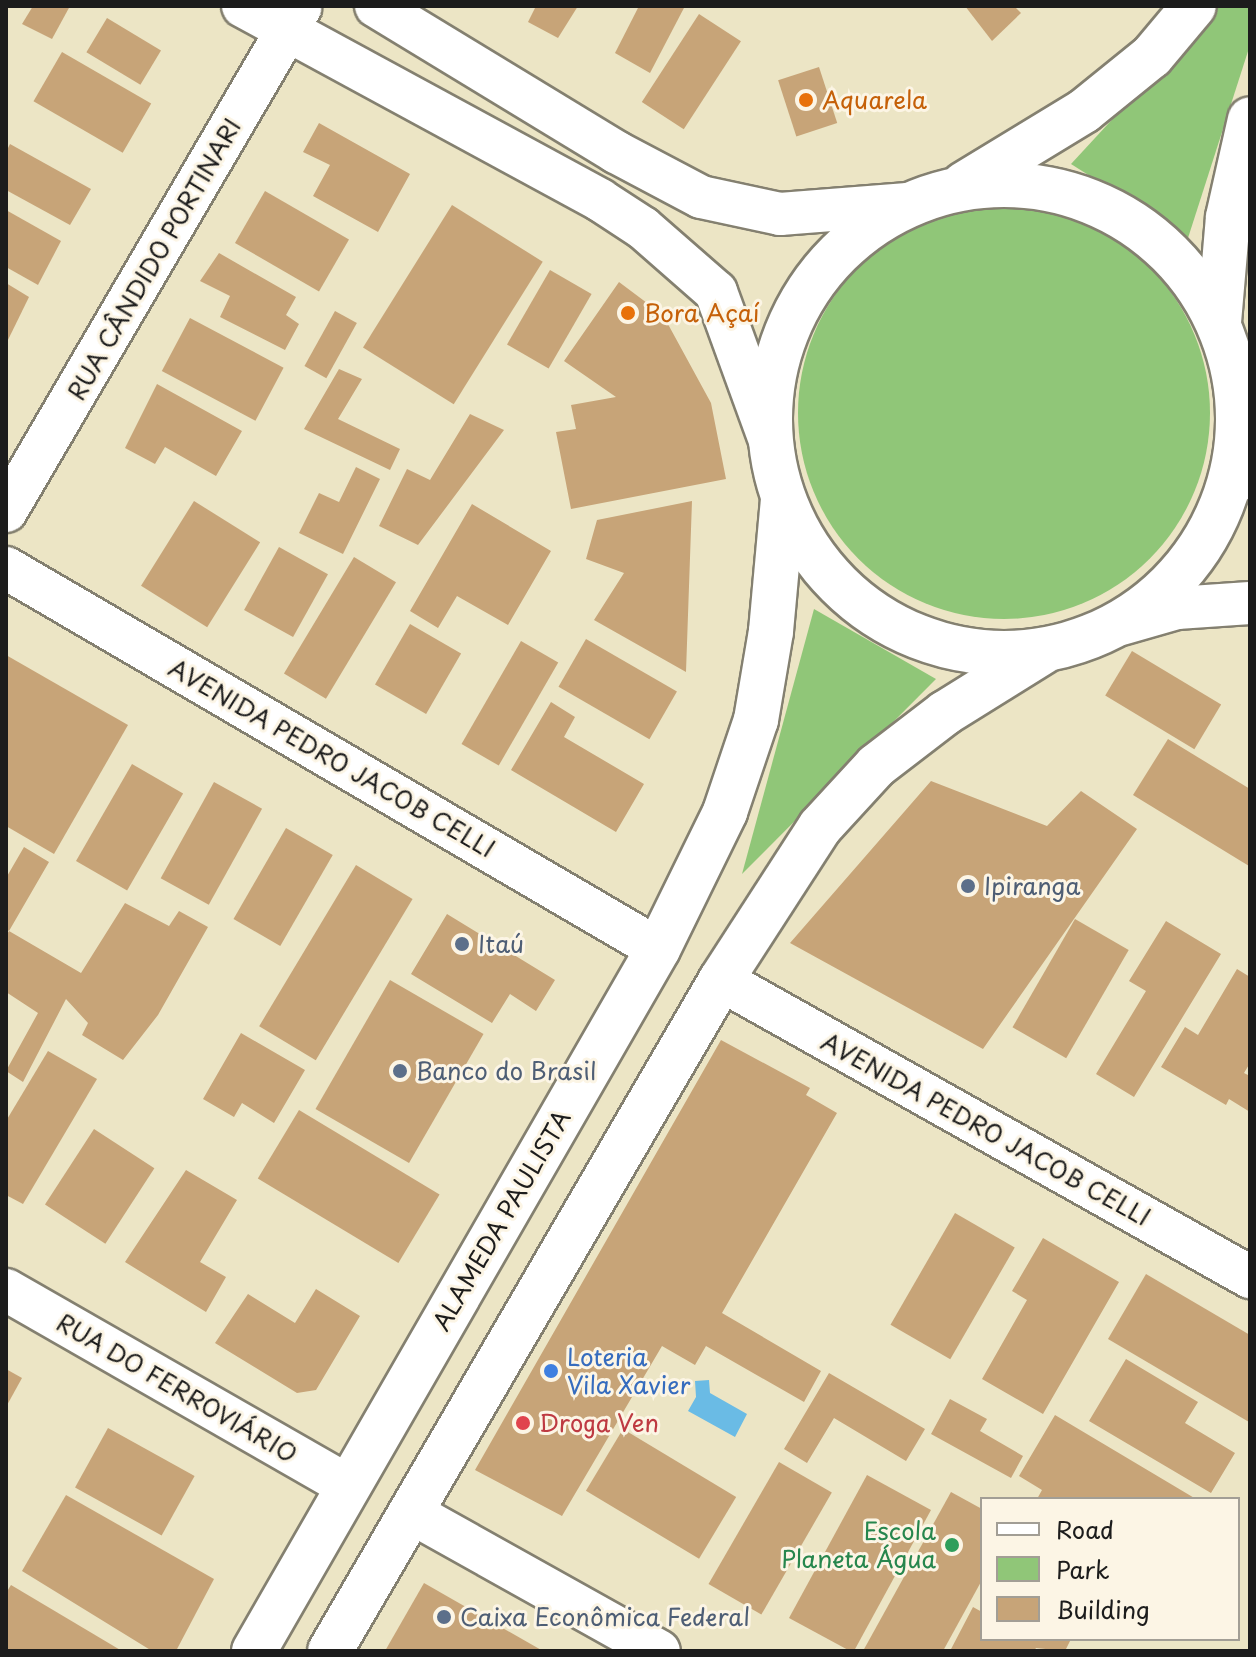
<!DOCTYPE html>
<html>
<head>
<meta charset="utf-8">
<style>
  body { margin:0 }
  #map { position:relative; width:1256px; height:1657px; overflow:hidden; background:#ece5c5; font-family:"Playpen Sans",sans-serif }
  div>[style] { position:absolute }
  .green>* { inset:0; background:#90c678 }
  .round { border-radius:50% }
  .water>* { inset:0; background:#6abbe5 }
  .building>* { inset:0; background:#c7a478; transform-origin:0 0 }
  .roads { filter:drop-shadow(2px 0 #848070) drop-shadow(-2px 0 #848070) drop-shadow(0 2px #848070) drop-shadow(0 -2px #848070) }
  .minor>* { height:42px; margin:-21px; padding:0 21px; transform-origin:21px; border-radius:21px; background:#fff }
  .secondary>* { height:44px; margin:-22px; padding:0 22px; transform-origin:22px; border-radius:22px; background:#fff }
  .secondary>.ring { margin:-22px; padding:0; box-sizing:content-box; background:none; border:44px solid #fff; border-radius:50% }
  .dots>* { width:22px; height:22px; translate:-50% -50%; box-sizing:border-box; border:4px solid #fcf5e5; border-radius:50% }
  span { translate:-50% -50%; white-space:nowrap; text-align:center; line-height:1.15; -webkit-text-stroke:6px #fcf5e5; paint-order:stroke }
  .food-label { font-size:24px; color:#c56008 }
  .left { translate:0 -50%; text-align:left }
  .street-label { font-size:24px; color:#1c1c1c }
  .service-label { font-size:24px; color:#4e5e75 }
  .shop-label { font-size:24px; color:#366cbe }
  .health-label { font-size:24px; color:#be3a42 }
  .leisure-label { font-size:24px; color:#27864d }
  .right { translate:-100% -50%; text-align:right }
  .frame { position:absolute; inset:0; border:8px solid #1c1c1c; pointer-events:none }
  .legend { position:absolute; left:980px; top:1497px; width:260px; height:144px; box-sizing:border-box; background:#fcf5e5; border:2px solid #a29e95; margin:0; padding:10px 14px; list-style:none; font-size:24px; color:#1c1c1c }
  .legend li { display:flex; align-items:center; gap:16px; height:40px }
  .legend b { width:40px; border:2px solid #a29e95 }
</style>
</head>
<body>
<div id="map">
  <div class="green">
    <div style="clip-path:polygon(1217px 6px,1250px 6px,1250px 45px,1188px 238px,1071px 164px)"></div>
    <div class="round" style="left:798px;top:207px;width:412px;height:412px"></div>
    <div style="clip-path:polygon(814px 609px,936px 679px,742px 874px)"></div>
  </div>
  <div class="water">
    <div style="clip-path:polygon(709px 1380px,710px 1393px,747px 1414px,735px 1437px,688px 1411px,696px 1397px,695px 1381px)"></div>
  </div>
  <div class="building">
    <div style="clip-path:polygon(33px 6px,70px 6px,52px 39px,22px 24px)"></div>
    <div style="clip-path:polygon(536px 6px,578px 6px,558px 38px,528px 22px)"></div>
    <div style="clip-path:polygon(639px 6px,685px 6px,650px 73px,615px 53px)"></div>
    <div style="clip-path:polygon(965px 6px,1014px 6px,1021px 13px,992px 41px)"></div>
    <div style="left:699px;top:14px;width:50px;height:105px;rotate:33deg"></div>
    <div style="left:107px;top:18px;width:63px;height:40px;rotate:31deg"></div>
    <div style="left:62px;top:52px;width:103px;height:57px;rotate:30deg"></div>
    <div style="left:819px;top:67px;width:59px;height:43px;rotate:72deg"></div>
    <div style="clip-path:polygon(319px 123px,410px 174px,378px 232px,313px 196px,330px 165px,303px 152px)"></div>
    <div style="clip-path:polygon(10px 144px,91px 189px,70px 225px,6px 190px,6px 152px)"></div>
    <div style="left:265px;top:191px;width:97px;height:60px;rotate:30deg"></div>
    <div style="left:452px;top:205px;width:107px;height:168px;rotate:32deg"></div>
    <div style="clip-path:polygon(6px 210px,61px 241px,38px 285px,6px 267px)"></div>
    <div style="clip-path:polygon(219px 253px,296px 297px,286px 315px,299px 324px,285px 350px,220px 317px,230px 296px,200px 281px)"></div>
    <div style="left:550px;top:270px;width:48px;height:86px;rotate:30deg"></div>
    <div style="clip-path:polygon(619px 282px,663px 315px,711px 403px,726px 479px,571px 509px,556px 432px,576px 429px,571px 405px,616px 397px,564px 361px)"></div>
    <div style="clip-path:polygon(6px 283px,29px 297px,6px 344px)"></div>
    <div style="left:335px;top:311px;width:25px;height:63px;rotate:29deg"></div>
    <div style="left:190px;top:318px;width:106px;height:60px;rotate:28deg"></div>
    <div style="clip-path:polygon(339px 369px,362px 379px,338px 419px,400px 449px,390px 470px,304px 429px)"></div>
    <div style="clip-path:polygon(157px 384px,242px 431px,216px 476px,165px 447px,155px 464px,125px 448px)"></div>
    <div style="clip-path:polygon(470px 414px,504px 430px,418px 545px,379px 526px,407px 469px,430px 480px)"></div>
    <div style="clip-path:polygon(356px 467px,380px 479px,343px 554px,299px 533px,319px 493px,339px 502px)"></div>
    <div style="left:194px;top:501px;width:78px;height:100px;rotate:32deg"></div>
    <div style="clip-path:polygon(692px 501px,686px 672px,594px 620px,624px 573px,586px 559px,597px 520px)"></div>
    <div style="clip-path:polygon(472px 504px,551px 551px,508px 625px,457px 596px,438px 628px,410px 611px)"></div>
    <div style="left:279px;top:547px;width:56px;height:72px;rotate:29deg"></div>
    <div style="left:354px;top:557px;width:49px;height:136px;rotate:31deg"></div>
    <div style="left:410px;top:624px;width:59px;height:70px;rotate:30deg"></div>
    <div style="left:586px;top:639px;width:105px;height:55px;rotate:30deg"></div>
    <div style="left:521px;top:641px;width:43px;height:119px;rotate:30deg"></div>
    <div style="left:1132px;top:651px;width:104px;height:52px;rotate:31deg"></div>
    <div style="clip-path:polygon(6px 655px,128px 725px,54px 854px,6px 826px)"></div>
    <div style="clip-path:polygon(551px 702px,575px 717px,564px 737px,644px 784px,616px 832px,511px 770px)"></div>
    <div style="clip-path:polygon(1168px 739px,1250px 789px,1249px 866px,1133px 795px)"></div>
    <div style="left:132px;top:764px;width:59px;height:112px;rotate:30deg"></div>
    <div style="clip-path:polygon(931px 781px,1047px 826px,1081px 791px,1137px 829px,983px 1049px,790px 943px)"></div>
    <div style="left:214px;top:782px;width:55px;height:110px;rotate:29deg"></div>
    <div style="left:286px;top:828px;width:54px;height:105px;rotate:30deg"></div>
    <div style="clip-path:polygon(24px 847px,49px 862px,9px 931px,81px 973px,125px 903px,169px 926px,179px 911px,208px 927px,158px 1015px,123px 1060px,82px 1035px,88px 1023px,66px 999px,23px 1082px,6px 1071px,38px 1013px,6px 992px,6px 936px,9px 931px,6px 929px,6px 878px)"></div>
    <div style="left:356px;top:865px;width:66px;height:188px;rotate:31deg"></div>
    <div style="clip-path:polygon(447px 914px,555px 980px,536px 1011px,510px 994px,492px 1023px,411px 974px)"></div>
    <div style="left:1075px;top:919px;width:62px;height:125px;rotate:30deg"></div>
    <div style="clip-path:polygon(1166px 921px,1221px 954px,1134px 1097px,1096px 1074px,1146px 991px,1129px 981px)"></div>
    <div style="clip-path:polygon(1237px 969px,1250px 977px,1250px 1063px,1244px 1073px,1250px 1076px,1250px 1112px,1229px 1099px,1226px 1105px,1161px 1067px,1185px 1027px,1198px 1035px)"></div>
    <div style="left:390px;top:980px;width:108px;height:149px;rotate:30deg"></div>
    <div style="clip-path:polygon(241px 1033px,305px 1070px,274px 1123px,242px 1103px,234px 1117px,203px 1099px)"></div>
    <div style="clip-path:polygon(721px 1040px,810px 1088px,806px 1095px,837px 1113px,722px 1313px,821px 1371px,804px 1402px,706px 1346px,695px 1365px,662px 1346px,562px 1516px,475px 1470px)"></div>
    <div style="clip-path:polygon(48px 1051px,97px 1079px,23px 1204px,6px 1195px,6px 1121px)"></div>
    <div style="left:299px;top:1110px;width:164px;height:80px;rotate:31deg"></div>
    <div style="left:94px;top:1129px;width:72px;height:90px;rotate:33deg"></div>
    <div style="clip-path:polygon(186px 1170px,237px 1200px,200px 1262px,226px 1277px,206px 1312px,125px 1262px)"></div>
    <div style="left:955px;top:1213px;width:69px;height:129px;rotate:30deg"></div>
    <div style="clip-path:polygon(1043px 1238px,1119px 1282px,1043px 1414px,982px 1379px,1027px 1300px,1012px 1291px)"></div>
    <div style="clip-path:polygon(1146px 1274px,1250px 1335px,1249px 1422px,1108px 1339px)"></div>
    <div style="clip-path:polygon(316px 1289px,360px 1316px,316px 1390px,297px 1393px,215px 1343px,248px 1294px,295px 1323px)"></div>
    <div style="clip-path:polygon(1126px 1359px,1198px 1402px,1185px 1423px,1235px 1453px,1211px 1493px,1089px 1421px)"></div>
    <div style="clip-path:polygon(6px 1369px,22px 1378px,6px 1407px)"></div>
    <div style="clip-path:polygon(829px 1373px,925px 1429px,906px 1461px,834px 1418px,807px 1463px,784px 1449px)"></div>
    <div style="clip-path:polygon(950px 1399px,987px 1419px,980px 1431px,1023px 1456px,1011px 1478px,931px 1434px)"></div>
    <div style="clip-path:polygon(1055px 1415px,1196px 1499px,1037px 1499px,1042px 1490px,1019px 1476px)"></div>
    <div style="left:108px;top:1428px;width:99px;height:68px;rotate:29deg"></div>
    <div style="left:623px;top:1429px;width:132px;height:72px;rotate:31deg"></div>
    <div style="left:779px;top:1462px;width:61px;height:141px;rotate:30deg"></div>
    <div style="clip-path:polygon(867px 1475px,931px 1510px,854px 1651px,850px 1651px,789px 1618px)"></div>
    <div style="clip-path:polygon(951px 1492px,982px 1509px,982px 1580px,943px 1651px,863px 1651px)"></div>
    <div style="clip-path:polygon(66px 1495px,214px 1579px,176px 1651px,152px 1651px,22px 1571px)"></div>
    <div style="clip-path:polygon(424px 1583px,543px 1651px,385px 1651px)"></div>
    <div style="clip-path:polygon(11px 1585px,122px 1651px,6px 1651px,6px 1593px)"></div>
    <div style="clip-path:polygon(973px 1607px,982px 1612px,982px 1639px,1071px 1639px,1065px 1651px,1036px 1648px,1034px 1651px,950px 1651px)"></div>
  </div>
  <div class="roads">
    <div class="minor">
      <div style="left:243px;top:6px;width:406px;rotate:28.5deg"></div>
      <div style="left:600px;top:200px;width:51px;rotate:33.1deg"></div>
      <div style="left:643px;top:228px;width:97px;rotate:41.2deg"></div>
      <div style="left:716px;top:292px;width:158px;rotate:70deg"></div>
      <div style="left:376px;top:6px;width:281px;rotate:31.3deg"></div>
      <div style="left:616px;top:152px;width:96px;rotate:27.9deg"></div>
      <div style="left:701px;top:197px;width:81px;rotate:12.1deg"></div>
      <div style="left:780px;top:214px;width:128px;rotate:-4.5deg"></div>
      <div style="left:1239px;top:443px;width:37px;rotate:73deg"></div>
      <div style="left:6px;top:511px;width:583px;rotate:-59.69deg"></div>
      <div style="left:6px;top:568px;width:755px;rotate:30.3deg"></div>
      <div style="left:1121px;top:624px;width:58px;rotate:-15.9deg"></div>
      <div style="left:1177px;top:608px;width:73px;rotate:-3.9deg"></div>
      <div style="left:721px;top:980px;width:607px;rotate:29.31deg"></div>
      <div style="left:6px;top:1290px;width:394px;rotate:29.8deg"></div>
      <div style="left:410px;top:1512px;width:285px;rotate:29.2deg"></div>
    </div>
    <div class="secondary">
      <div style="left:964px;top:184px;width:140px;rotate:-31.3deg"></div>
      <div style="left:1084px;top:111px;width:87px;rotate:-39deg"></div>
      <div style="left:1152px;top:56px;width:65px;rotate:-50deg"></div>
      <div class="ring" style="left:770px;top:185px;width:424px;height:424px"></div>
      <div style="left:1219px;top:322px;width:105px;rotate:-85.1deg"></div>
      <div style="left:1228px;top:217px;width:100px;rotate:-77.3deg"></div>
      <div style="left:254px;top:1651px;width:810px;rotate:-60.08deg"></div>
      <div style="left:658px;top:949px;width:153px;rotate:-63.9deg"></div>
      <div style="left:725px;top:812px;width:97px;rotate:-71.4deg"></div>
      <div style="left:756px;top:720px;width:90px;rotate:-80.4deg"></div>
      <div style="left:771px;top:631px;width:133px;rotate:-84.8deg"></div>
      <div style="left:330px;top:1651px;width:777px;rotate:-59.77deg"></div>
      <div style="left:721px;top:980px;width:182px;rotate:-57.1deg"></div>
      <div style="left:820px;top:827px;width:83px;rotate:-47.4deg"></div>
      <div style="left:876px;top:766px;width:87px;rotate:-37.5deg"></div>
      <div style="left:945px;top:713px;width:115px;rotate:-31.9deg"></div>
    </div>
  </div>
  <div class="dots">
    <div style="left:806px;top:100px;background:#e8710a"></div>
    <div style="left:628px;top:313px;background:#e8710a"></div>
    <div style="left:968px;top:886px;background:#5c6f8a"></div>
    <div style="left:462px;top:944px;background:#5c6f8a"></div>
    <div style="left:400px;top:1071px;background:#5c6f8a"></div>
    <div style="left:551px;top:1371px;background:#3f7fe0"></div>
    <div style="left:523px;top:1423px;background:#e0444e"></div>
    <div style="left:952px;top:1545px;background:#2e9e5b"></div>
    <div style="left:444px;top:1617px;background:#5c6f8a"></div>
  </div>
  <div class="food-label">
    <span class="left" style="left:822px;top:100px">Aquarela</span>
    <span class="left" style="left:644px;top:313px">Bora Açaí</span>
  </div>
  <div class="street-label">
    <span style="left:154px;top:259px;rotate:-60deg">RUA CÂNDIDO PORTINARI</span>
    <span style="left:332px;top:758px;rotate:30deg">AVENIDA PEDRO JACOB CELLI</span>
    <span style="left:986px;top:1129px;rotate:29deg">AVENIDA PEDRO JACOB CELLI</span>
    <span style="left:501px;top:1220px;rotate:-60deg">ALAMEDA PAULISTA</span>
    <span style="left:177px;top:1388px;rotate:30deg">RUA DO FERROVIÁRIO</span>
  </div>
  <div class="service-label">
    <span class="left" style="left:984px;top:886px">Ipiranga</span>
    <span class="left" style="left:478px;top:944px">Itaú</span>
    <span class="left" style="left:416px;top:1071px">Banco do Brasil</span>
    <span class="left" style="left:460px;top:1617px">Caixa Econômica Federal</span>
  </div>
  <div class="shop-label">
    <span class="left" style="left:567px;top:1371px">Loteria<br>Vila Xavier</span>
  </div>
  <div class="health-label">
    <span class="left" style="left:539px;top:1423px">Droga Ven</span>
  </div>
  <div class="leisure-label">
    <span class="right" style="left:936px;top:1545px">Escola<br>Planeta Água</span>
  </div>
  <div class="frame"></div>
  <ul class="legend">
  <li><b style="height:10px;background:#fff"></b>Road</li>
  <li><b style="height:22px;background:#90c678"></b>Park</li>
  <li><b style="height:22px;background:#c7a478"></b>Building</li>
  </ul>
</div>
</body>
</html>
